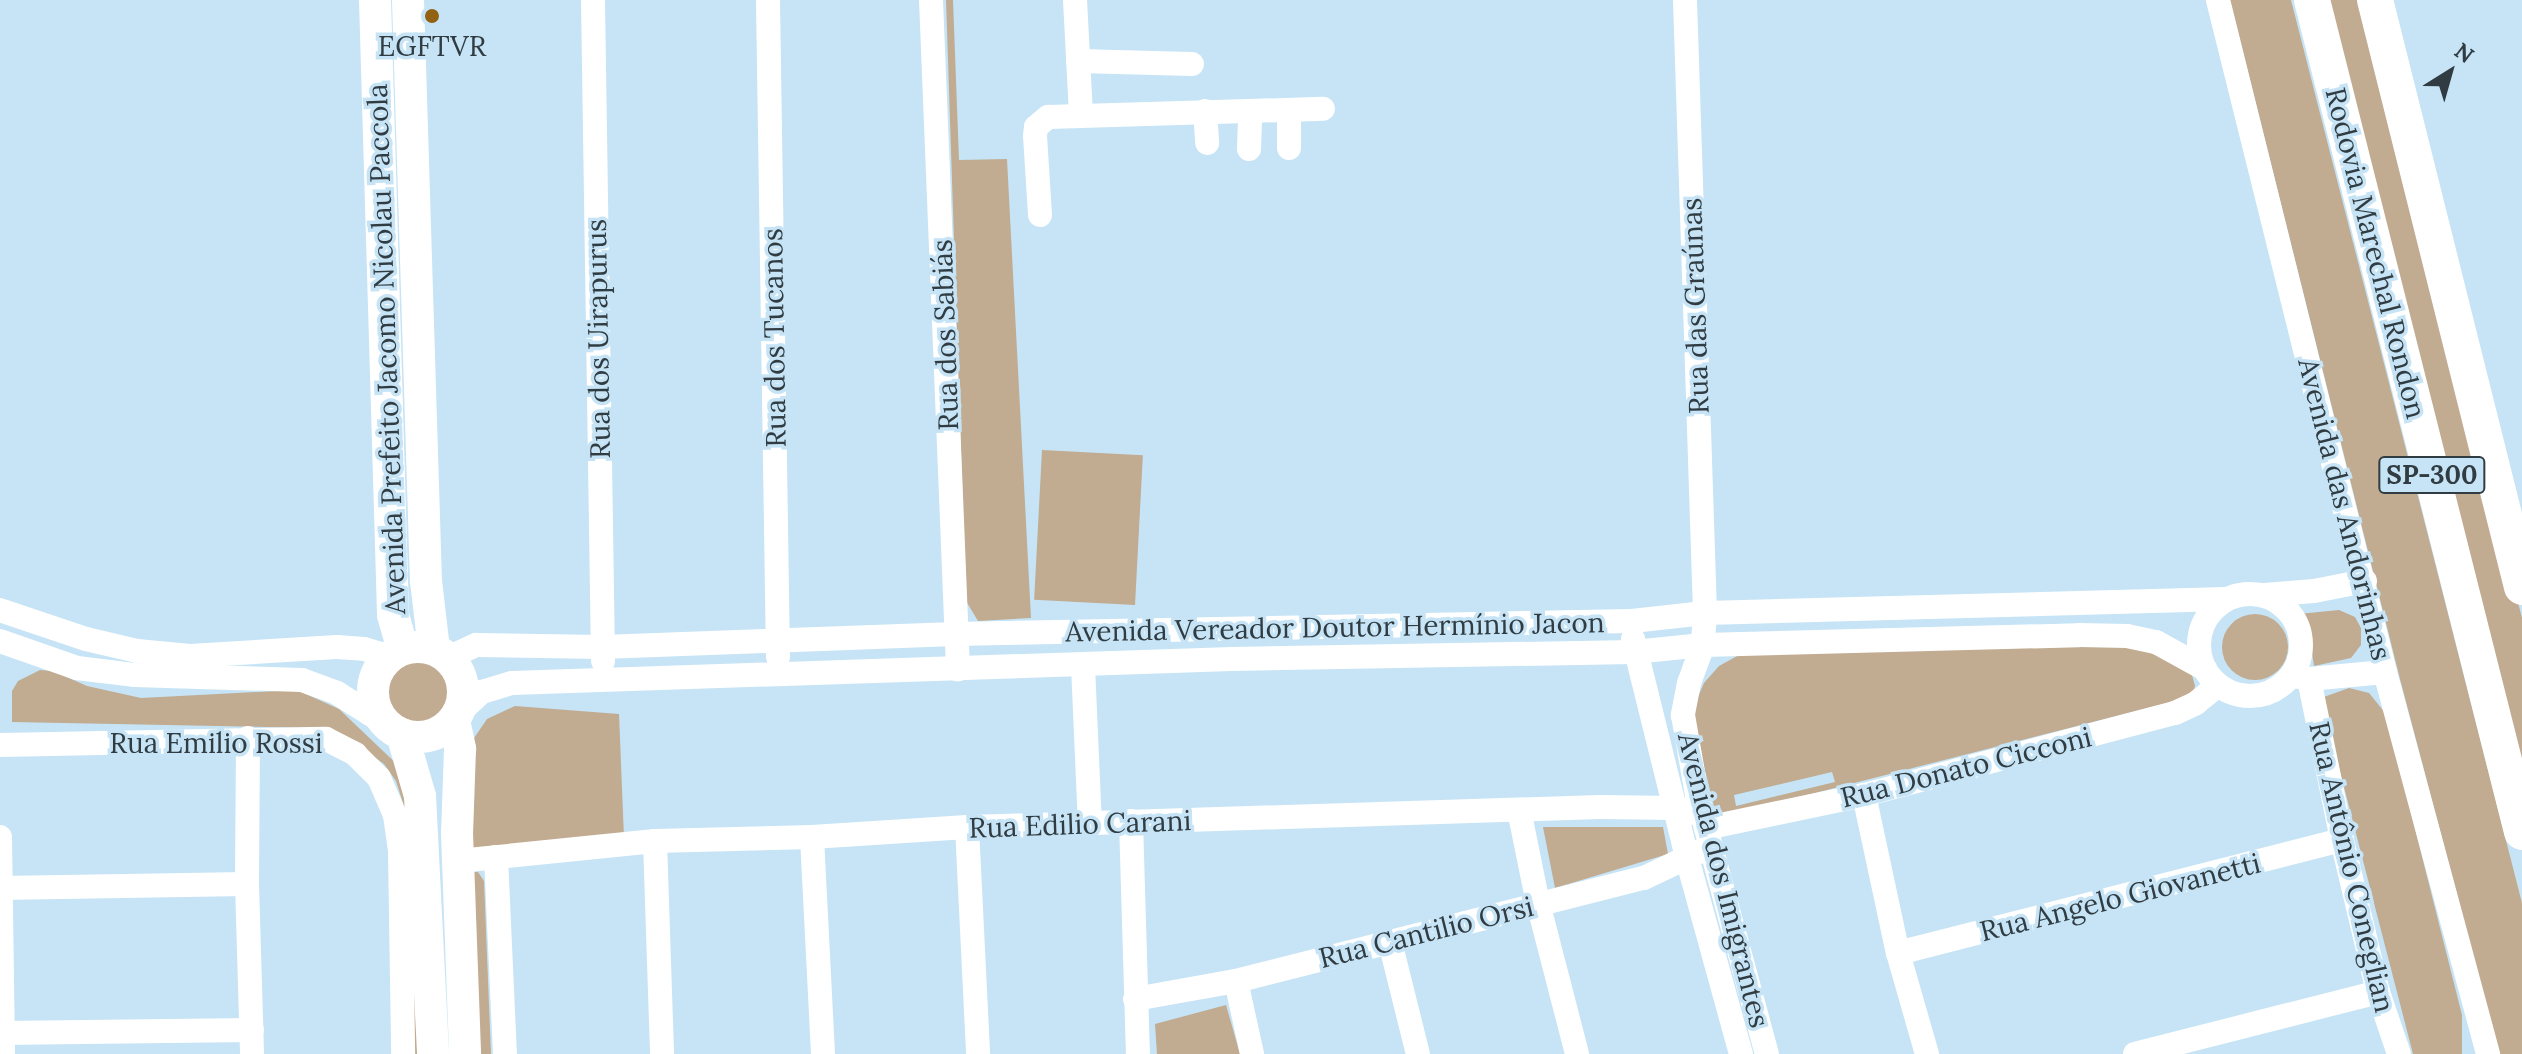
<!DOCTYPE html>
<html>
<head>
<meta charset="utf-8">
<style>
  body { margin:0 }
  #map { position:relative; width:2522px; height:1054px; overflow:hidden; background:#c6e4f5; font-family:Lora,serif }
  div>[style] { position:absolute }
  .green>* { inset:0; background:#c1ab91; transform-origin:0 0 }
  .round { border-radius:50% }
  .minor>* { height:24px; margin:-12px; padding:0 12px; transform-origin:12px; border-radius:12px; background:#fff }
  .minor>.ring { margin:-12px; padding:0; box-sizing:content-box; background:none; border:24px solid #fff; border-radius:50% }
  .major>* { height:32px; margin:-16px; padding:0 16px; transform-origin:16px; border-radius:16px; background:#fff }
  .major>.ring { margin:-16px; padding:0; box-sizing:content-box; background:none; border:32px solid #fff; border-radius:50% }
  .highway>* { height:36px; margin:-18px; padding:0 18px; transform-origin:18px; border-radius:18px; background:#fff }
  .dots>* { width:22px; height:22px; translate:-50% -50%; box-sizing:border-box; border:4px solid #c6e4f5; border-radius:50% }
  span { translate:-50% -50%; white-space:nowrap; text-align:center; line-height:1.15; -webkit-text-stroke:7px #c6e4f5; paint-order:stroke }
  .shield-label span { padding:2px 6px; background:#c6e4f5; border:2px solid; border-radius:6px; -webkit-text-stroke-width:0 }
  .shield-label { font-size:26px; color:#303c42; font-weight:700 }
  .poi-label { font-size:28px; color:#303c42 }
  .street-label { font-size:28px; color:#303c42 }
  .north { position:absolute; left:2410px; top:32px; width:80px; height:80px; -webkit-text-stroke:6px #c6e4f5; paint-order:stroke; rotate:37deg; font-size:22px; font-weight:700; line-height:32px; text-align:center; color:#303c42 }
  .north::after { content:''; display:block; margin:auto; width:28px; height:36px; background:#303c42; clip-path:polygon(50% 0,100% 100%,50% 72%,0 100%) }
</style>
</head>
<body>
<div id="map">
  <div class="green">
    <div style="clip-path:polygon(946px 0,953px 0,959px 160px,1007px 159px,1031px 618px,978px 621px,966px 601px)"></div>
    <div style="clip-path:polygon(2230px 0,2291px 0,2522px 903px,2522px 1054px,2499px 1054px,2400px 679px)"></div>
    <div style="clip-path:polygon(2327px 0,2365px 0,2522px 618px,2522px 765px)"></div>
    <div style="left:1042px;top:450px;width:101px;height:150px;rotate:3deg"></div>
    <div style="clip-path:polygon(2339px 610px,2355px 617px,2361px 628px,2361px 645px,2351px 658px,2314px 666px,2310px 639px,2299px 614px)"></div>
    <div class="round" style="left:2222px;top:614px;width:66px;height:66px"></div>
    <div style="clip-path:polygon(evenodd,2087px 641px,2151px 650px,2192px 675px,2195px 686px,2193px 693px,2187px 698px,1717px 818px,1694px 727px,1695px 704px,1704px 683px,1719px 666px,1739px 655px,2087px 641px,1832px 772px,1835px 782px,1736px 806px,1734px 795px,1832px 772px)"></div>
    <div class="round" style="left:382px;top:656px;width:70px;height:70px"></div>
    <div style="clip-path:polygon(40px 670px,53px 671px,87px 686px,141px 698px,297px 690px,339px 709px,403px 770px,425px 1054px,411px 1054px,403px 803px,396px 781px,384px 764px,344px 735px,317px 728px,12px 722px,12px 691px,18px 681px)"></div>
    <div style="clip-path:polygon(2349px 688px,2369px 693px,2386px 714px,2462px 1015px,2462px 1054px,2413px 1054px,2321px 698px)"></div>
    <div style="clip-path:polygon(515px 706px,619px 714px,624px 838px,465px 855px,468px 747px,487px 719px)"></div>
    <div style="clip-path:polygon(1543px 827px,1663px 827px,1668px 854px,1555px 888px)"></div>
    <div style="clip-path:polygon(472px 872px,478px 872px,484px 881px,491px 1054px,471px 1054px)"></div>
    <div style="clip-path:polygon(1226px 1005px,1240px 1054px,1157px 1054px,1155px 1024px)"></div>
  </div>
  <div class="minor">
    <div style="left:593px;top:0;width:661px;rotate:89.13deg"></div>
    <div style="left:768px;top:0;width:657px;rotate:89.13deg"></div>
    <div style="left:931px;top:0;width:670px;rotate:87.69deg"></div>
    <div style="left:1075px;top:0;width:114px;rotate:87deg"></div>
    <div style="left:1685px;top:0;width:613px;rotate:88.13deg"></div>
    <div style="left:1705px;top:613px;width:32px;rotate:94deg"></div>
    <div style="left:1703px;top:645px;width:40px;rotate:110.2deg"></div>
    <div style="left:1689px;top:683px;width:33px;rotate:101deg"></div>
    <div style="left:1683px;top:715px;width:81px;rotate:80.1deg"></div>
    <div style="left:1697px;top:795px;width:268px;rotate:74.9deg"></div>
    <div style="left:2218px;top:0;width:692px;rotate:76.04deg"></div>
    <div style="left:2385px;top:672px;width:396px;rotate:74.9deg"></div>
    <div style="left:1078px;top:61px;width:114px;rotate:1.5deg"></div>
    <div style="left:1289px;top:110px;width:38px;rotate:90deg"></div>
    <div style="left:1205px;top:111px;width:32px;rotate:86deg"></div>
    <div style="left:1249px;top:149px;width:38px;rotate:-88deg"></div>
    <div style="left:1040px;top:215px;width:79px;rotate:-93.6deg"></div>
    <div style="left:1035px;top:136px;width:9px;rotate:-84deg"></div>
    <div style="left:1036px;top:127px;width:16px;rotate:-40deg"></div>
    <div style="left:1048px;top:117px;width:275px;rotate:-1.7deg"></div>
    <div class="ring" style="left:2199px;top:594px;width:78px;height:78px"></div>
    <div style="left:2265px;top:595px;width:49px;rotate:-4.7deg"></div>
    <div style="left:2314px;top:591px;width:52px;rotate:-11.1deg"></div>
    <div style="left:0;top:610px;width:91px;rotate:18.6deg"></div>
    <div style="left:86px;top:639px;width:52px;rotate:13.2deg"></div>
    <div style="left:137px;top:651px;width:53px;rotate:5.4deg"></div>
    <div style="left:190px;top:656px;width:147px;rotate:-3.5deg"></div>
    <div style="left:337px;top:647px;width:27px;rotate:4deg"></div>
    <div style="left:364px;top:649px;width:26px;rotate:16deg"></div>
    <div style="left:1633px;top:639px;width:226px;rotate:76.1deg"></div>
    <div style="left:1687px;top:858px;width:203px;rotate:74.6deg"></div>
    <div style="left:0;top:641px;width:82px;rotate:19.3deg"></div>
    <div style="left:77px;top:668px;width:57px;rotate:7deg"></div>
    <div style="left:134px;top:675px;width:168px;rotate:1.7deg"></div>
    <div style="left:302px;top:680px;width:37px;rotate:20deg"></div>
    <div style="left:337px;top:693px;width:62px;rotate:32.4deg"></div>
    <div style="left:448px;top:658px;width:31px;rotate:-25deg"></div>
    <div style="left:476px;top:645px;width:126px;rotate:0.9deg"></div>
    <div style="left:602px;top:647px;width:353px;rotate:-2.1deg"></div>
    <div style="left:955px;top:634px;width:677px;rotate:-1.1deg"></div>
    <div style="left:1632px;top:621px;width:73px;rotate:-6.3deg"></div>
    <div style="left:1705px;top:613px;width:521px;rotate:-1.54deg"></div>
    <div style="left:1083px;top:666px;width:159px;rotate:87.5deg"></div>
    <div style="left:2295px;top:676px;width:14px;rotate:12deg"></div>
    <div style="left:2309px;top:679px;width:76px;rotate:-5.3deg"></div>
    <div style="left:2309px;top:679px;width:164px;rotate:78.4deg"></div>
    <div style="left:2342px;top:840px;width:156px;rotate:76.7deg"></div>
    <div style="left:2378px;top:992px;width:65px;rotate:71.3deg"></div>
    <div style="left:457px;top:715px;width:34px;rotate:-43deg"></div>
    <div style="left:482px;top:692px;width:31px;rotate:-17deg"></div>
    <div style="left:512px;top:683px;width:720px;rotate:-1.91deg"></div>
    <div style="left:1232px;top:659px;width:402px;rotate:-1deg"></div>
    <div style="left:1634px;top:652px;width:69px;rotate:-5.8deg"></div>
    <div style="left:1703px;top:645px;width:376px;rotate:-1.5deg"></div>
    <div style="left:2079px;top:635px;width:48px;rotate:1.2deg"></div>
    <div style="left:2127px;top:636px;width:30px;rotate:12deg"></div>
    <div style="left:2156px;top:642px;width:56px;rotate:28.9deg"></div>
    <div style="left:248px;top:738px;width:146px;rotate:90.4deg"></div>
    <div style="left:247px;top:884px;width:170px;rotate:88.3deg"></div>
    <div style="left:0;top:745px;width:326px;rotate:-1.1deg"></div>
    <div style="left:326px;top:739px;width:33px;rotate:27deg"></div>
    <div style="left:355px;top:754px;width:34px;rotate:45deg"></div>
    <div style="left:379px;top:778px;width:40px;rotate:66.6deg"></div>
    <div style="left:395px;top:815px;width:37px;rotate:82deg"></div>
    <div style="left:400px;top:852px;width:202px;rotate:89.1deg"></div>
    <div style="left:1864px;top:795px;width:162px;rotate:77.9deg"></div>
    <div style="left:1898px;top:953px;width:105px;rotate:74deg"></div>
    <div style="left:1519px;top:810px;width:95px;rotate:78.5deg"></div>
    <div style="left:1538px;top:903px;width:156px;rotate:75.5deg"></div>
    <div style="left:1131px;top:821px;width:233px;rotate:88.3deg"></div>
    <div style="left:967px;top:827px;width:227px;rotate:87.2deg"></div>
    <div style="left:1706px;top:828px;width:161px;rotate:-11.8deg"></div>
    <div style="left:1864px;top:795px;width:322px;rotate:-14.8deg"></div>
    <div style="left:2175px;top:713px;width:23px;rotate:-25deg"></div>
    <div style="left:2196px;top:703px;width:28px;rotate:-39deg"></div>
    <div style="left:0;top:837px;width:217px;rotate:89.2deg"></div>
    <div style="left:812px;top:837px;width:217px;rotate:87.1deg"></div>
    <div style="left:655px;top:841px;width:213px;rotate:88.1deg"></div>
    <div style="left:496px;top:857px;width:197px;rotate:87.4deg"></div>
    <div style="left:458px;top:861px;width:198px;rotate:-5.8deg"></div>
    <div style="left:655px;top:841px;width:157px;rotate:-1.5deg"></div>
    <div style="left:812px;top:837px;width:155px;rotate:-3.7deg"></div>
    <div style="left:967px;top:827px;width:633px;rotate:-1.81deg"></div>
    <div style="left:1600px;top:807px;width:75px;rotate:0.8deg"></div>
    <div style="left:1675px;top:808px;width:28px;rotate:15deg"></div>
    <div style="left:0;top:888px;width:247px;rotate:-0.9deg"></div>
    <div style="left:1390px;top:942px;width:115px;rotate:76deg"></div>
    <div style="left:1898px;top:953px;width:458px;rotate:-14.3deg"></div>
    <div style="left:1236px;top:981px;width:75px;rotate:77.6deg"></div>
    <div style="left:1135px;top:999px;width:103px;rotate:-10.1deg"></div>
    <div style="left:1236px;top:981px;width:421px;rotate:-14.2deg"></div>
    <div style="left:1644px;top:878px;width:74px;rotate:-25.5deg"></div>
    <div style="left:0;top:1033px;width:252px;rotate:-0.7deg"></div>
    <div style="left:2135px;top:1054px;width:251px;rotate:-14.3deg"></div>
  </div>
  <div class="major">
    <div style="left:375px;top:0;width:615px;rotate:88.32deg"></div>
    <div style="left:393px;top:615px;width:35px;rotate:74deg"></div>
    <div style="left:408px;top:0;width:581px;rotate:88.23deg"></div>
    <div style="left:426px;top:581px;width:68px;rotate:83.3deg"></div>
    <div class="ring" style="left:373px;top:647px;width:58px;height:58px"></div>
    <div style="left:454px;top:720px;width:30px;rotate:78deg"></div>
    <div style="left:460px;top:749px;width:84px;rotate:92deg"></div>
    <div style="left:457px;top:833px;width:221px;rotate:87.9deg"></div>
    <div style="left:402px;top:734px;width:65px;rotate:73.8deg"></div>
    <div style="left:420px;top:796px;width:258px;rotate:87.1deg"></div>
  </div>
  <div class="highway">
    <div style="left:2312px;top:0;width:858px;rotate:75.83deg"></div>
    <div style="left:2375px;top:0;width:605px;rotate:75.94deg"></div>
  </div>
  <div class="dots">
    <div style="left:432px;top:16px;background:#936112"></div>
  </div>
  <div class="shield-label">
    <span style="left:2432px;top:475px">SP-300</span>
  </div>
  <div class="poi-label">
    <span style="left:432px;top:46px">EGFTVR</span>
  </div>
  <div class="street-label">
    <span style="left:2376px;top:253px;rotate:76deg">Rodovia Marechal Rondon</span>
    <span style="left:1695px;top:306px;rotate:-92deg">Rua das Graúnas</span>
    <span style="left:945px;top:335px;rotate:-92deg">Rua dos Sabiás</span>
    <span style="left:774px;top:338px;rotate:-91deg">Rua dos Tucanos</span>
    <span style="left:598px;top:339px;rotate:-91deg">Rua dos Uirapurus</span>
    <span style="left:386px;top:349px;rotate:-92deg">Avenida Prefeito Jacomo Nicolau Paccola</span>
    <span style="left:2345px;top:509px;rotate:76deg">Avenida das Andorinhas</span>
    <span style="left:1335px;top:627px;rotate:-1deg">Avenida Vereador Doutor Hermínio Jacon</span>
    <span style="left:216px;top:743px">Rua Emilio Rossi</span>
    <span style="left:1966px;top:767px;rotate:-14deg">Rua Donato Cicconi</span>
    <span style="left:1080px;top:824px;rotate:-2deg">Rua Edilio Carani</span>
    <span style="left:2352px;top:867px;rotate:77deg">Rua Antônio Coneglian</span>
    <span style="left:1724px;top:880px;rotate:76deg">Avenida dos Imigrantes</span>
    <span style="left:2120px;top:897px;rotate:-14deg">Rua Angelo Giovanetti</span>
    <span style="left:1426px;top:932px;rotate:-14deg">Rua Cantilio Orsi</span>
  </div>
  <div class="north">N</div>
</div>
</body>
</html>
